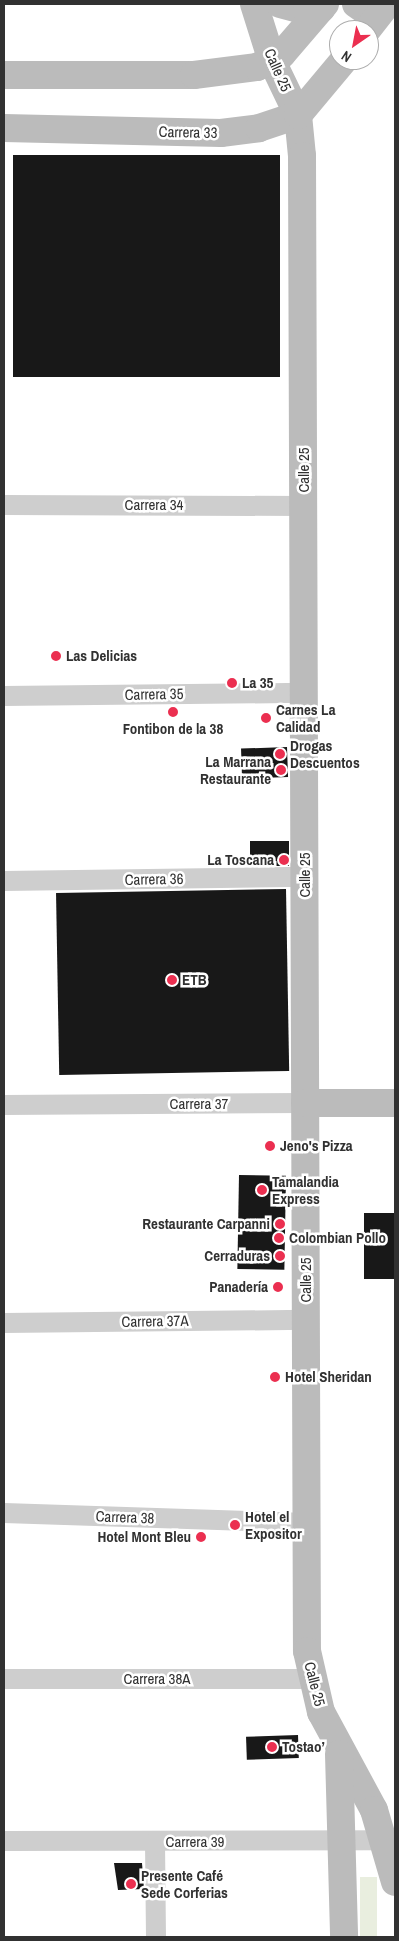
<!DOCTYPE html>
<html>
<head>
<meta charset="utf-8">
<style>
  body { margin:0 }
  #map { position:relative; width:399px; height:1941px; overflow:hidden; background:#fff; font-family:"Archivo Narrow",sans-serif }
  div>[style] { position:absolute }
  .green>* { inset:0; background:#e9eedf; transform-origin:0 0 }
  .building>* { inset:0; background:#181818; transform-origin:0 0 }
  .street>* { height:20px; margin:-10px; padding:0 10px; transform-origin:10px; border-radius:10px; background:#cecece }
  .secondary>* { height:28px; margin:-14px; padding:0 14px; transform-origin:14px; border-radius:14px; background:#bbb }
  .dots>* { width:14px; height:14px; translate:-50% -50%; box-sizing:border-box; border:2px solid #fff; border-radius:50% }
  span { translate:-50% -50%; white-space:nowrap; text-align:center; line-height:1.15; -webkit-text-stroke:5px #fff; paint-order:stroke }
  .street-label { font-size:15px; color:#313131 }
  .poi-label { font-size:15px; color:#313131; font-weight:700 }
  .left { translate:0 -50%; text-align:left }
  .right { translate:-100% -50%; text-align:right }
  .frame { position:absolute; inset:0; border:5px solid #313131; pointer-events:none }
  .north { position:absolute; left:329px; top:20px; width:50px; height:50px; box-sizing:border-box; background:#fff; border:1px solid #adadad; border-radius:50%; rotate:213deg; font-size:14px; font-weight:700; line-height:20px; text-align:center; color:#313131 }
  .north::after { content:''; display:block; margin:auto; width:18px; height:22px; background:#eb2f50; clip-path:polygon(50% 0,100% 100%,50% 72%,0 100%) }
</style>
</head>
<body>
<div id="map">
  <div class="green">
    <div style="left:360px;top:1877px;width:17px;height:60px"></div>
  </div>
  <div class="building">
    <div style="left:13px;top:155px;width:267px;height:222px"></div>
    <div style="left:287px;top:747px;width:30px;height:46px;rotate:88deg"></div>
    <div style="left:250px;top:841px;width:39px;height:25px"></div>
    <div style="left:286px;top:889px;width:182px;height:230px;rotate:89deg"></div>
    <div style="left:239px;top:1175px;width:47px;height:94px;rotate:1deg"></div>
    <div style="left:364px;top:1213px;width:31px;height:66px"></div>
    <div style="left:298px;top:1735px;width:23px;height:52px;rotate:88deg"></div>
    <div style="clip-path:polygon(114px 1863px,142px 1863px,144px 1889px,118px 1890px)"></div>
  </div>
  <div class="street">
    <div style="left:4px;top:505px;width:300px;rotate:0.2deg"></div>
    <div style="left:4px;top:696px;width:300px;rotate:-0.6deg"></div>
    <div style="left:4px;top:881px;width:301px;rotate:-0.8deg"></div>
    <div style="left:4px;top:1105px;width:301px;rotate:-0.4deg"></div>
    <div style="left:4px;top:1323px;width:302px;rotate:-0.6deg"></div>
    <div style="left:4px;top:1513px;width:303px;rotate:1.9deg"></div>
    <div style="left:4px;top:1679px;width:307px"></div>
    <div style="left:4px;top:1841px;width:382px;rotate:-0.1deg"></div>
    <div style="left:155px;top:1842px;width:95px;rotate:89.4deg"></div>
  </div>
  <div class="secondary">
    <div style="left:254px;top:4px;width:60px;rotate:72.5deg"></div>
    <div style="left:272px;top:61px;width:60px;rotate:64.3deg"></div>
    <div style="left:298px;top:115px;width:41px;rotate:84.4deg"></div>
    <div style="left:302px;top:156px;width:1495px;rotate:89.81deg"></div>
    <div style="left:307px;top:1651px;width:63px;rotate:77.1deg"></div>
    <div style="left:321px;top:1712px;width:111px;rotate:61.6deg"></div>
    <div style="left:374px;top:1810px;width:75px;rotate:73.7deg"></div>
    <div style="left:280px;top:4px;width:28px;rotate:15deg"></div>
    <div style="left:307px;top:11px;width:15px;rotate:-11deg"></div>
    <div style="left:356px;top:4px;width:24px;rotate:35deg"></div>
    <div style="left:367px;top:30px;width:33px;rotate:-52deg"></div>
    <div style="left:4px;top:75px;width:190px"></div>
    <div style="left:194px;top:75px;width:64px;rotate:-7.2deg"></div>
    <div style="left:257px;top:67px;width:28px;rotate:-27deg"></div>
    <div style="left:282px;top:54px;width:66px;rotate:-49.3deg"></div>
    <div style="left:4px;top:128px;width:217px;rotate:1.3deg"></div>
    <div style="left:221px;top:133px;width:38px;rotate:-7deg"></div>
    <div style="left:259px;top:128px;width:41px;rotate:-18.4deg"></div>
    <div style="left:298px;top:115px;width:72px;rotate:-50.1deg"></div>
    <div style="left:305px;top:1103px;width:90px"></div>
    <div style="left:339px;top:1754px;width:183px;rotate:88.4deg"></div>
  </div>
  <div class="dots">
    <div style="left:56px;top:656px;background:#eb2f50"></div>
    <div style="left:232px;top:683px;background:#eb2f50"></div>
    <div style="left:173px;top:712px;background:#eb2f50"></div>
    <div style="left:266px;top:718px;background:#eb2f50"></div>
    <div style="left:280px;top:754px;background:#eb2f50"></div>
    <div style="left:281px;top:770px;background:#eb2f50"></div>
    <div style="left:284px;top:860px;background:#eb2f50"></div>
    <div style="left:172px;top:980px;background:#eb2f50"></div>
    <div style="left:270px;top:1146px;background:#eb2f50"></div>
    <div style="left:262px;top:1190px;background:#eb2f50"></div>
    <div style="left:280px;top:1224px;background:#eb2f50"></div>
    <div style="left:279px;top:1238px;background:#eb2f50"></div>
    <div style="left:280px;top:1256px;background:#eb2f50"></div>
    <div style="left:278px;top:1287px;background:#eb2f50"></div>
    <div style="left:275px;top:1377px;background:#eb2f50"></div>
    <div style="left:235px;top:1525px;background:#eb2f50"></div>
    <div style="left:201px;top:1537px;background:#eb2f50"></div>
    <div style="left:272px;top:1747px;background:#eb2f50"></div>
    <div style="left:131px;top:1884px;background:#eb2f50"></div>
  </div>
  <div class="street-label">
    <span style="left:278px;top:70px;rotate:66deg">Calle 25</span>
    <span style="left:188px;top:132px;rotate:1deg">Carrera 33</span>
    <span style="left:304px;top:470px;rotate:-90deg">Calle 25</span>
    <span style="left:154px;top:505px">Carrera 34</span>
    <span style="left:154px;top:694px;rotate:-1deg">Carrera 35</span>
    <span style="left:305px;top:875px;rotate:-90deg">Calle 25</span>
    <span style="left:154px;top:879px;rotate:-1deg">Carrera 36</span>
    <span style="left:199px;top:1104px">Carrera 37</span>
    <span style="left:306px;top:1280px;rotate:-90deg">Calle 25</span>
    <span style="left:155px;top:1321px;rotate:-1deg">Carrera 37A</span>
    <span style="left:125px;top:1517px;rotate:2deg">Carrera 38</span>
    <span style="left:157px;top:1679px">Carrera 38A</span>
    <span style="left:315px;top:1684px;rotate:76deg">Calle 25</span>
    <span style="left:195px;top:1842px">Carrera 39</span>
  </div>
  <div class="poi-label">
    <span class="left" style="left:66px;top:656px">Las Delicias</span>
    <span class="left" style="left:242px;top:683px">La 35</span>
    <span class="left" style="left:276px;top:718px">Carnes La<br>Calidad</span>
    <span style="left:173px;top:729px">Fontibon de la 38</span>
    <span class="left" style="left:290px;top:754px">Drogas<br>Descuentos</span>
    <span class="right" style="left:271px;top:770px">La Marrana<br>Restaurante</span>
    <span class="right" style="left:274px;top:860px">La Toscana</span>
    <span class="left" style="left:182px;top:980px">ETB</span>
    <span class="left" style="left:280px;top:1146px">Jeno's Pizza</span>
    <span class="left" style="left:272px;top:1190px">Tamalandia<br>Express</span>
    <span class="right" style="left:270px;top:1224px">Restaurante Carpanni</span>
    <span class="left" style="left:289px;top:1238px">Colombian Pollo</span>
    <span class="right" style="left:270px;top:1256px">Cerraduras</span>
    <span class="right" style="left:268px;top:1287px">Panadería</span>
    <span class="left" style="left:285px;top:1377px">Hotel Sheridan</span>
    <span class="left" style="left:245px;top:1525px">Hotel el<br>Expositor</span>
    <span class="right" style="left:191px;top:1537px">Hotel Mont Bleu</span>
    <span class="left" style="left:282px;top:1747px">Tostao’</span>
    <span class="left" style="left:141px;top:1884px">Presente Café<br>Sede Corferias</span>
  </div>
  <div class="frame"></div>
  <div class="north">N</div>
</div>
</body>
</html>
